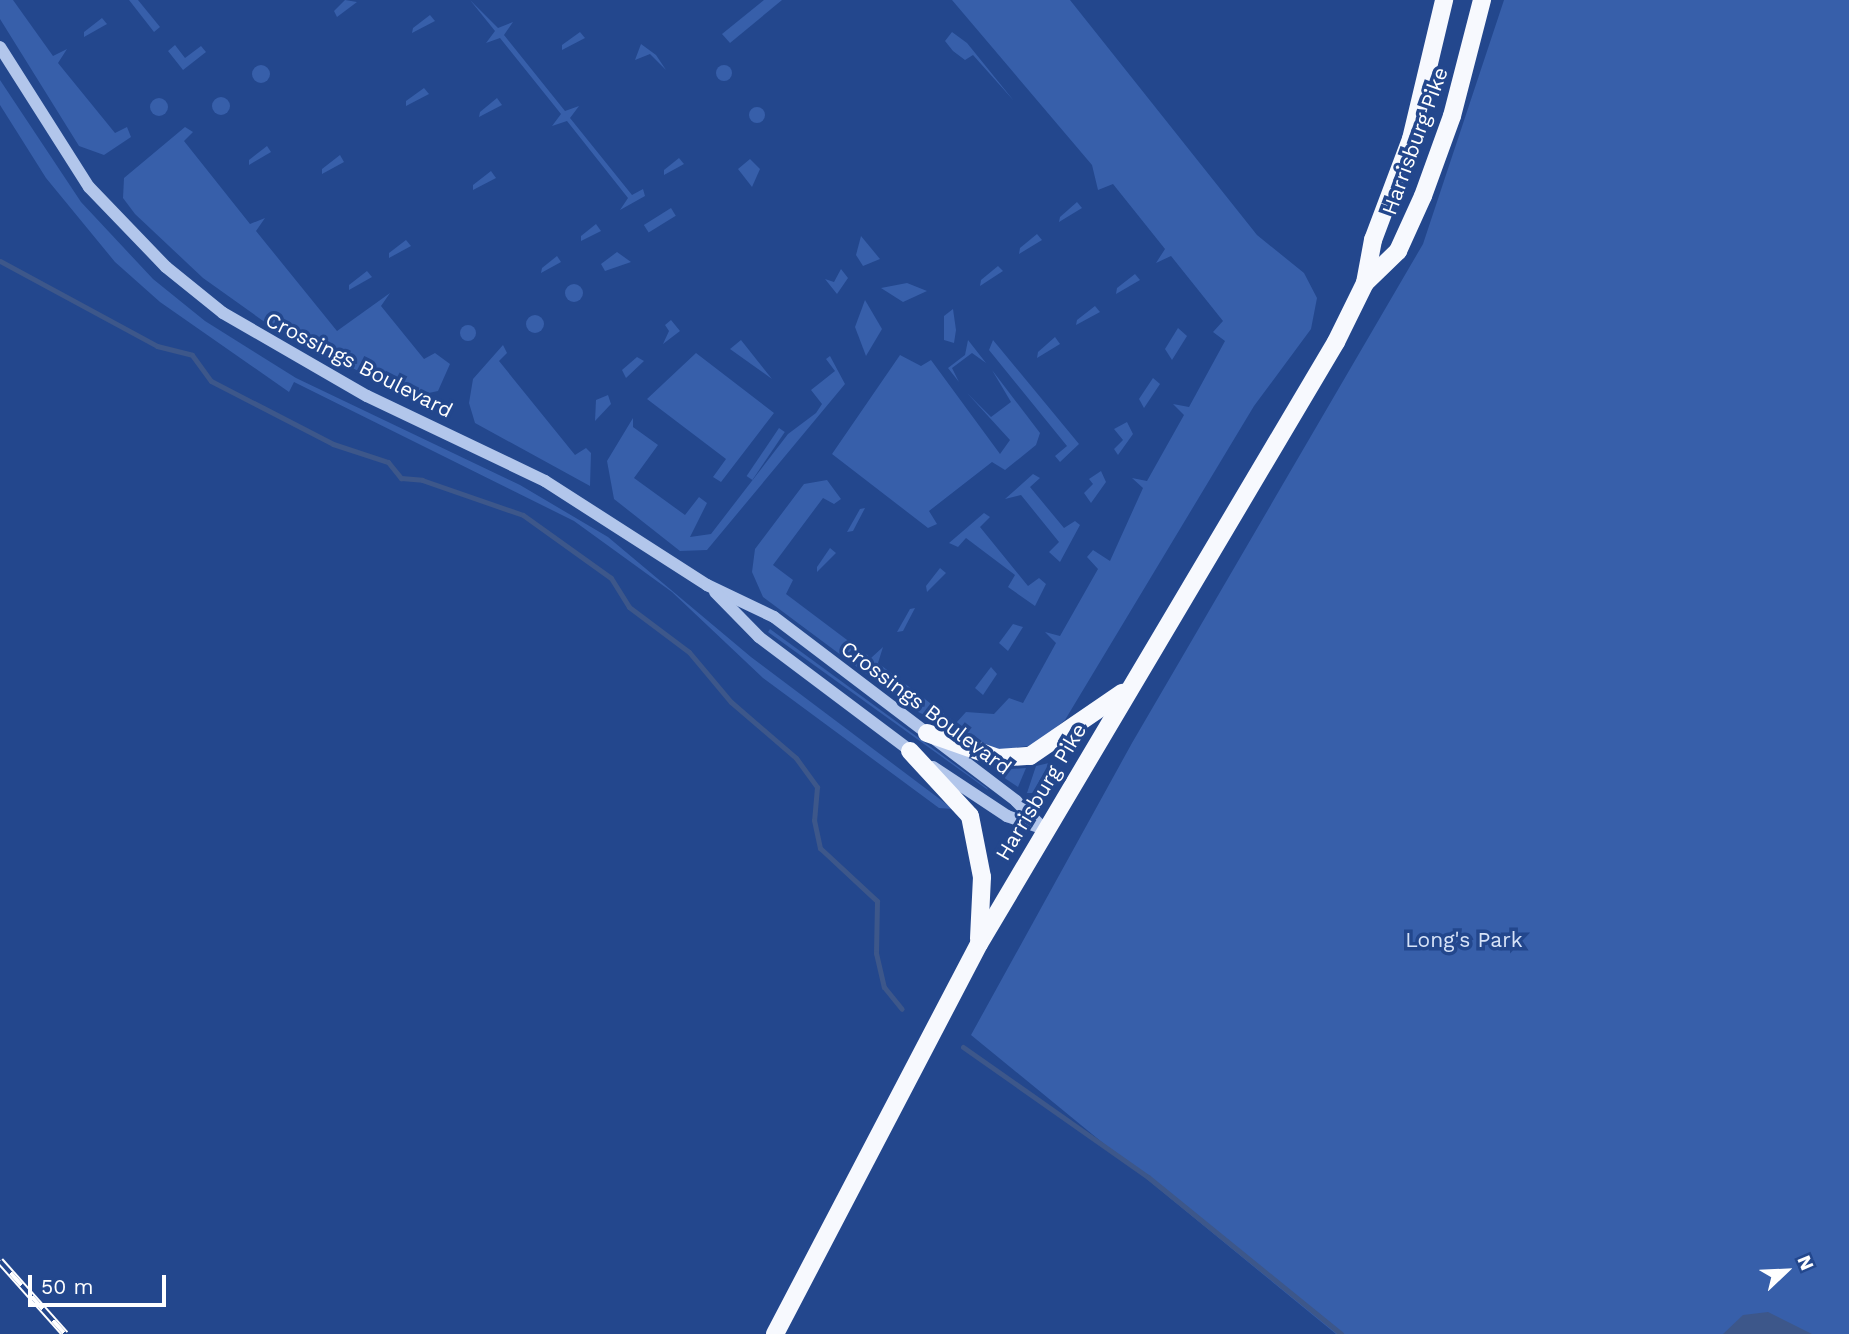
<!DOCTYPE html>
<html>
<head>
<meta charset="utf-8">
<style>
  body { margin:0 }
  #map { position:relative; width:1849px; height:1334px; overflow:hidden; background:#23478d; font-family:"Work Sans",sans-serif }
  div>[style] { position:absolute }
  .green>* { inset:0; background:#375faa; transform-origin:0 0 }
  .round { border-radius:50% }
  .water>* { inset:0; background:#3d578a }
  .stream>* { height:5px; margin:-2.5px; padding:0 2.5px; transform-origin:2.5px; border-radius:2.5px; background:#3d578a }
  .minor>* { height:12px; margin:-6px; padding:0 6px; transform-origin:6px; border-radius:6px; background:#b2c6eb }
  .major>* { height:18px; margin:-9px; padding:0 9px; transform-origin:9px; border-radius:9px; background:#f7f9fe }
  .rail>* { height:8px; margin-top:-4px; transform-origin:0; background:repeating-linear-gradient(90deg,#23478d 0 16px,#fff 0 32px); box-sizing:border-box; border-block:2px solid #fff }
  span { translate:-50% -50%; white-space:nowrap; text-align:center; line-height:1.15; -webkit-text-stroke:7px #23478d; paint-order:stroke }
  .street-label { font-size:21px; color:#fff }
  .park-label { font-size:21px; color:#d7e3f8 }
  .north { position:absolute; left:1751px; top:1236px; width:70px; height:70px; -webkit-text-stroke:5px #23478d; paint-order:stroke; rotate:67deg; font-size:19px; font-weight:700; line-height:28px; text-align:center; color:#fff }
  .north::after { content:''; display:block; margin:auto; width:24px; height:32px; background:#fff; clip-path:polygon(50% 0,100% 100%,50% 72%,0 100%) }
  .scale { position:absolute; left:28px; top:1275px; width:138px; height:32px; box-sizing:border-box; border:4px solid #fff; border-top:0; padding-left:9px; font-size:21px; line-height:24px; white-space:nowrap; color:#fff; -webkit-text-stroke:5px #23478d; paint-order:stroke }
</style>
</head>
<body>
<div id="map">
  <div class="green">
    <div style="clip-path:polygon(0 0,13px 0,53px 56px,67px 49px,58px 63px,115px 133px,127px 127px,131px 137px,104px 155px,79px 146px,0 19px)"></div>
    <div style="clip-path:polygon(129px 0,138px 0,160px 27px,154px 32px)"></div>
    <div style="clip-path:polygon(345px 0,357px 2px,337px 17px,334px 11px)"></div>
    <div style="clip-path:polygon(470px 0,498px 28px,513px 22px,504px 35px,565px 111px,579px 106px,570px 118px,632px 195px,643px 189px,645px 196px,620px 210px,628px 198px,567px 121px,552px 126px,561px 114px,500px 38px,486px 43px,495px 31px)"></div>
    <div style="clip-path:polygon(764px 0,782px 0,730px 43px,722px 34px)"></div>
    <div style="clip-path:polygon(952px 0,1070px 0,1257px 235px,1304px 273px,1317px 298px,1311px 329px,1254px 406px,1065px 720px,1035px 745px,998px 750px,916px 711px,763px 597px,752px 572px,755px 549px,804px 484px,827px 480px,841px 499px,834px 504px,823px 498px,773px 565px,793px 580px,786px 594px,871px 658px,883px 647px,878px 663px,956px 723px,966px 712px,994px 714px,1009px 698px,1023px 703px,1056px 643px,1045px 632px,1060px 636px,1098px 569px,1087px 557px,1093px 550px,1110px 561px,1143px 488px,1132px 478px,1147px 481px,1184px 415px,1173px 404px,1189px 407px,1225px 341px,1213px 332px,1223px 321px,1171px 256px,1156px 263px,1165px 249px,1113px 184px,1098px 190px,1092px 165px)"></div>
    <div style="clip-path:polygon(1504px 0,1849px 0,1849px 1334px,1336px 1334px,971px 1035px,1132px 743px,1423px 244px)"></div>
    <div style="clip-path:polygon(430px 15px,435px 21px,412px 33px,413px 28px)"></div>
    <div style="clip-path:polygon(102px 18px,107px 24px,84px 37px,84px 32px)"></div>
    <div style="clip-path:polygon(580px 32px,585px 38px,562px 50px,562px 45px)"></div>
    <div style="clip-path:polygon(952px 32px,967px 43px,1014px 101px,973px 55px,965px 60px,953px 51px,945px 41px)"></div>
    <div style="clip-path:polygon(641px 44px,656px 55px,666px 70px,650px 54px,635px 60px)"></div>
    <div style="clip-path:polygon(175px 45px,185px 58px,201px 46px,206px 52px,183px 70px,168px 51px)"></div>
    <div class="round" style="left:252px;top:65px;width:18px;height:18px"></div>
    <div class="round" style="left:716px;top:65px;width:16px;height:16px"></div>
    <div style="clip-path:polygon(0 80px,81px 202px,153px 279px,205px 321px,296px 378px,520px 485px,608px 537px,751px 657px,953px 809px,939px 808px,763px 678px,672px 592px,574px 521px,294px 382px,289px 392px,160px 302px,115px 262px,46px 178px,0 105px)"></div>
    <div style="clip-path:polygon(424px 88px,429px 94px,406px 106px,406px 101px)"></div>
    <div class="round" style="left:212px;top:97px;width:18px;height:18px"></div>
    <div class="round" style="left:150px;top:98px;width:18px;height:18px"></div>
    <div style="clip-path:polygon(497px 98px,502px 105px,479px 117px,480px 112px)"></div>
    <div class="round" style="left:749px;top:107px;width:16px;height:16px"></div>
    <div style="clip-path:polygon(185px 127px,193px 132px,184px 141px,250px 224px,265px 218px,256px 231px,337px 331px,390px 293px,381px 306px,424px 359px,435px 353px,450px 364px,438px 391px,410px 397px,273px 328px,203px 278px,135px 214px,123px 198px,124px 178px)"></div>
    <div style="clip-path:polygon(267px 146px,271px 152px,249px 165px,249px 160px)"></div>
    <div style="clip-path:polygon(340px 155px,344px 162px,322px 174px,322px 169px)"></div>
    <div style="clip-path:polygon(679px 158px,684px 164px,664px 175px,664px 170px)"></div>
    <div style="clip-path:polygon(750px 159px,760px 169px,752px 187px,738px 169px)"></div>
    <div style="clip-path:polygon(491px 171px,496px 178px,473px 190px,473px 185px)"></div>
    <div style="clip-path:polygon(1077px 202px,1082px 208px,1059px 222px,1060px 217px)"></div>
    <div style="left:671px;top:208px;width:9px;height:32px;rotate:58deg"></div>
    <div style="clip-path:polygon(596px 224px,601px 231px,581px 241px,581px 236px)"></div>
    <div style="clip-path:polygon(1037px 234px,1042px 240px,1019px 254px,1020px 248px)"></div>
    <div style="clip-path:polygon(861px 236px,880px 259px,863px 266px,856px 255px)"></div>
    <div style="clip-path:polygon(406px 240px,411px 246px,389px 258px,389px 253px)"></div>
    <div style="clip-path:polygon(617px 252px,631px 262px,605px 271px,601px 264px)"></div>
    <div style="clip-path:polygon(557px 256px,561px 262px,541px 273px,542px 268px)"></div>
    <div style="clip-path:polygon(998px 266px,1003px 271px,980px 286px,981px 280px)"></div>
    <div style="clip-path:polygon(841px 269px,848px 278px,837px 294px,825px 279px,834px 282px)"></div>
    <div style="clip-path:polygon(367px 271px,372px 277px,349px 290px,349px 285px)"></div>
    <div style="clip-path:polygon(1135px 274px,1140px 280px,1116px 294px,1117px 288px)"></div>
    <div style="clip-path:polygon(907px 283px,927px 291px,903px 302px,881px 288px)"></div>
    <div class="round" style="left:565px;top:284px;width:18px;height:18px"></div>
    <div style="clip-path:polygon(865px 300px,882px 329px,866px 356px,855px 327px)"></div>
    <div style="clip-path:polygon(1095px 306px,1100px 312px,1076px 325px,1077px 320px)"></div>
    <div style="clip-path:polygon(953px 309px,956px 330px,954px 343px,944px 340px,944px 316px)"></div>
    <div class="round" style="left:526px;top:315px;width:18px;height:18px"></div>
    <div style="clip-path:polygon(671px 320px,680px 331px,663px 344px,669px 331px,665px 325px)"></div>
    <div class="round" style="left:460px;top:325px;width:16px;height:16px"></div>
    <div style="clip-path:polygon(1178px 328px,1187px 336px,1172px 360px,1165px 349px)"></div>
    <div style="clip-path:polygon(1055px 337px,1060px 344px,1037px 358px,1038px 352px)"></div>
    <div style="clip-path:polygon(741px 340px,772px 379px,730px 349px)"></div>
    <div style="clip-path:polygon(968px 340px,986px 363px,972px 353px,952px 368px,959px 382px,948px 368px,965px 355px)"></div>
    <div style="clip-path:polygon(993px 340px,1079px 444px,1060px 462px,1055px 456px,1067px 446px,989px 350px)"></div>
    <div style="clip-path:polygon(503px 345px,507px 353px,499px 361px,575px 455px,586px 448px,591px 453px,590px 486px,475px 423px,469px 403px,473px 379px)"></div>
    <div style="clip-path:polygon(696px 353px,774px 413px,721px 482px,713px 477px,726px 459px,647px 399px)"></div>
    <div style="clip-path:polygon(900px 355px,921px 366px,931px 360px,1000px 454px,1010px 440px,967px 393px,991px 417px,1011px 402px,992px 370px,1040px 433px,1036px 445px,1005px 470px,992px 462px,929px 511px,937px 524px,928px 528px,832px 454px)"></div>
    <div style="clip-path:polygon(830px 356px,845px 384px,707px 550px,680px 551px,614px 499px,607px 461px,633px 418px,633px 427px,658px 445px,634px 478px,685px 515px,699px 497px,707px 503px,690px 537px,711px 534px,788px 434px,816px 413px,822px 404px,811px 390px,835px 371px,826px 359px)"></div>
    <div style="clip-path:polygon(637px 357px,644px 361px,626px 378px,622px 370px)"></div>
    <div style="clip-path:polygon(1153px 378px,1160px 384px,1144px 408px,1139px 399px)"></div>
    <div style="clip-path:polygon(608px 395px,611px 404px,595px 421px,596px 400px)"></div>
    <div style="clip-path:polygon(1127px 422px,1133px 434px,1118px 455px,1114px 449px,1123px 440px,1114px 429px)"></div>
    <div style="left:779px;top:428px;width:7px;height:58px;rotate:34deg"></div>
    <div style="clip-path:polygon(1101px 471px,1106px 482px,1091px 503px,1084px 493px,1093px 484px,1089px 479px)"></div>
    <div style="clip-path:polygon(1033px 474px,1040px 478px,1030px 487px,1064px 528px,1075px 521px,1080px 525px,1060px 562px,1049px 552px,1059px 542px,1021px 495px,1005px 499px)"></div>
    <div style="clip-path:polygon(865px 508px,853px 531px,847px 532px,860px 509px)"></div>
    <div style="clip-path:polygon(984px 513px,990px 517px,980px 527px,1028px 586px,1039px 578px,1046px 584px,1035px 606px,1008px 587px,1015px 575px,966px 538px,958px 547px,949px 543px)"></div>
    <div style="clip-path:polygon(830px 548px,836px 553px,817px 572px,817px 567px)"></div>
    <div style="clip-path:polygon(940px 568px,946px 573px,927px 592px,926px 586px)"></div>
    <div style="clip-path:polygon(915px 608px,903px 631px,897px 632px,910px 609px)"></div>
    <div style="clip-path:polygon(1013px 624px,1023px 627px,1008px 651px,999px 643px)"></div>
    <div style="clip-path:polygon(770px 629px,987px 788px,988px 790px,768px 632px)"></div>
    <div style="clip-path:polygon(991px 667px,997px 674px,983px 695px,975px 688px)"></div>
    <div style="clip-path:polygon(1049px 763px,1033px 793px,1027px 793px,1036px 766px)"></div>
    <div style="clip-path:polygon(1026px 768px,1018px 787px,994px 771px,995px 770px)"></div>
  </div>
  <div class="water">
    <div style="clip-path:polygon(1768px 1312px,1812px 1334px,1723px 1334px,1743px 1315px)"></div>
  </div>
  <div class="stream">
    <div style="left:0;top:261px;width:179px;rotate:28.4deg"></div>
    <div style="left:157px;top:346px;width:36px;rotate:14deg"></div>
    <div style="left:192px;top:355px;width:32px;rotate:54deg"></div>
    <div style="left:211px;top:381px;width:137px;rotate:27.3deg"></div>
    <div style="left:333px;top:444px;width:58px;rotate:18.1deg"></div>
    <div style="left:388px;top:462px;width:21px;rotate:51deg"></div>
    <div style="left:401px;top:478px;width:21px;rotate:5deg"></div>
    <div style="left:422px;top:480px;width:107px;rotate:19.1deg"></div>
    <div style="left:523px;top:515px;width:108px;rotate:35.6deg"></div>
    <div style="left:611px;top:578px;width:34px;rotate:58deg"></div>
    <div style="left:629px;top:607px;width:75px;rotate:36.9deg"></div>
    <div style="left:689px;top:652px;width:65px;rotate:50deg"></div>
    <div style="left:731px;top:702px;width:86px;rotate:40.7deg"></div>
    <div style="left:796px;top:758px;width:36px;rotate:54deg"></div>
    <div style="left:817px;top:787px;width:33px;rotate:95deg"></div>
    <div style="left:814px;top:820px;width:29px;rotate:78deg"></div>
    <div style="left:820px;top:848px;width:78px;rotate:42.9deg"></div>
    <div style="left:877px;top:901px;width:52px;rotate:91.1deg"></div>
    <div style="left:876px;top:953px;width:35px;rotate:77deg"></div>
    <div style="left:884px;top:987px;width:28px;rotate:51deg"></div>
    <div style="left:963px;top:1047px;width:226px;rotate:35.1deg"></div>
    <div style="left:1148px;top:1177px;width:249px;rotate:39.1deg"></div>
  </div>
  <div class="minor">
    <div style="left:0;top:47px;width:166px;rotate:57.6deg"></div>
    <div style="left:89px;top:187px;width:111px;rotate:46.1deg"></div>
    <div style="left:166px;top:267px;width:73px;rotate:38.9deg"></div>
    <div style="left:223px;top:313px;width:166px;rotate:30deg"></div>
    <div style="left:367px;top:396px;width:197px;rotate:25.5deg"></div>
    <div style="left:545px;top:481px;width:193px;rotate:32.7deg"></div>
    <div style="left:707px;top:585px;width:74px;rotate:25.5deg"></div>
    <div style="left:774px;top:617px;width:304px;rotate:37.2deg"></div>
    <div style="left:1016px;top:801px;width:40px;rotate:45deg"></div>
    <div style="left:715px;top:592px;width:63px;rotate:45.6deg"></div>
    <div style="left:759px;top:637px;width:195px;rotate:36.9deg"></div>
    <div style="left:933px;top:767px;width:89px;rotate:33.5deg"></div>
    <div style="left:1007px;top:816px;width:36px;rotate:19deg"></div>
  </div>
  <div class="major">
    <div style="left:1365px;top:283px;width:46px;rotate:-44.1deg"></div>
    <div style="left:1398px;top:251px;width:60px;rotate:-65.6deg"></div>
    <div style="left:1423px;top:196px;width:85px;rotate:-70.1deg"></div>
    <div style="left:1452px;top:116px;width:120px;rotate:-75.5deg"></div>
    <div style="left:927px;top:733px;width:75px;rotate:19.4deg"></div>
    <div style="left:998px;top:758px;width:32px;rotate:-4deg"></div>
    <div style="left:1030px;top:756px;width:112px;rotate:-34.4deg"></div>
    <div style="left:910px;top:751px;width:88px;rotate:47.3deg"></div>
    <div style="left:970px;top:816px;width:62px;rotate:78.9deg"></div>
    <div style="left:982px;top:877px;width:62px;rotate:92.8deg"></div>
    <div style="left:775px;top:1334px;width:440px;rotate:-62.4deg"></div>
    <div style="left:979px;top:944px;width:700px;rotate:-59.33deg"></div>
    <div style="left:1336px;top:342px;width:66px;rotate:-63.8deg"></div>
    <div style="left:1365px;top:283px;width:44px;rotate:-79.5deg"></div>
    <div style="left:1373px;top:240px;width:108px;rotate:-69.4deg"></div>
    <div style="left:1411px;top:139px;width:143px;rotate:-76.6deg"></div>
  </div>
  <div class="rail">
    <div style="left:0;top:1261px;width:98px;rotate:48.3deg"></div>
  </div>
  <div class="street-label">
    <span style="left:1415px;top:141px;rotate:-70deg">Harrisburg Pike</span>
    <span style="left:359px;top:365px;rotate:27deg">Crossings Boulevard</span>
    <span style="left:926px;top:708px;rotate:37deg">Crossings Boulevard</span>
    <span style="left:1041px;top:792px;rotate:-59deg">Harrisburg Pike</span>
  </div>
  <div class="park-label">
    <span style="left:1464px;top:940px">Long's Park</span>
  </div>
  <div class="north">N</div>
  <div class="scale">50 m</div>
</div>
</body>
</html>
